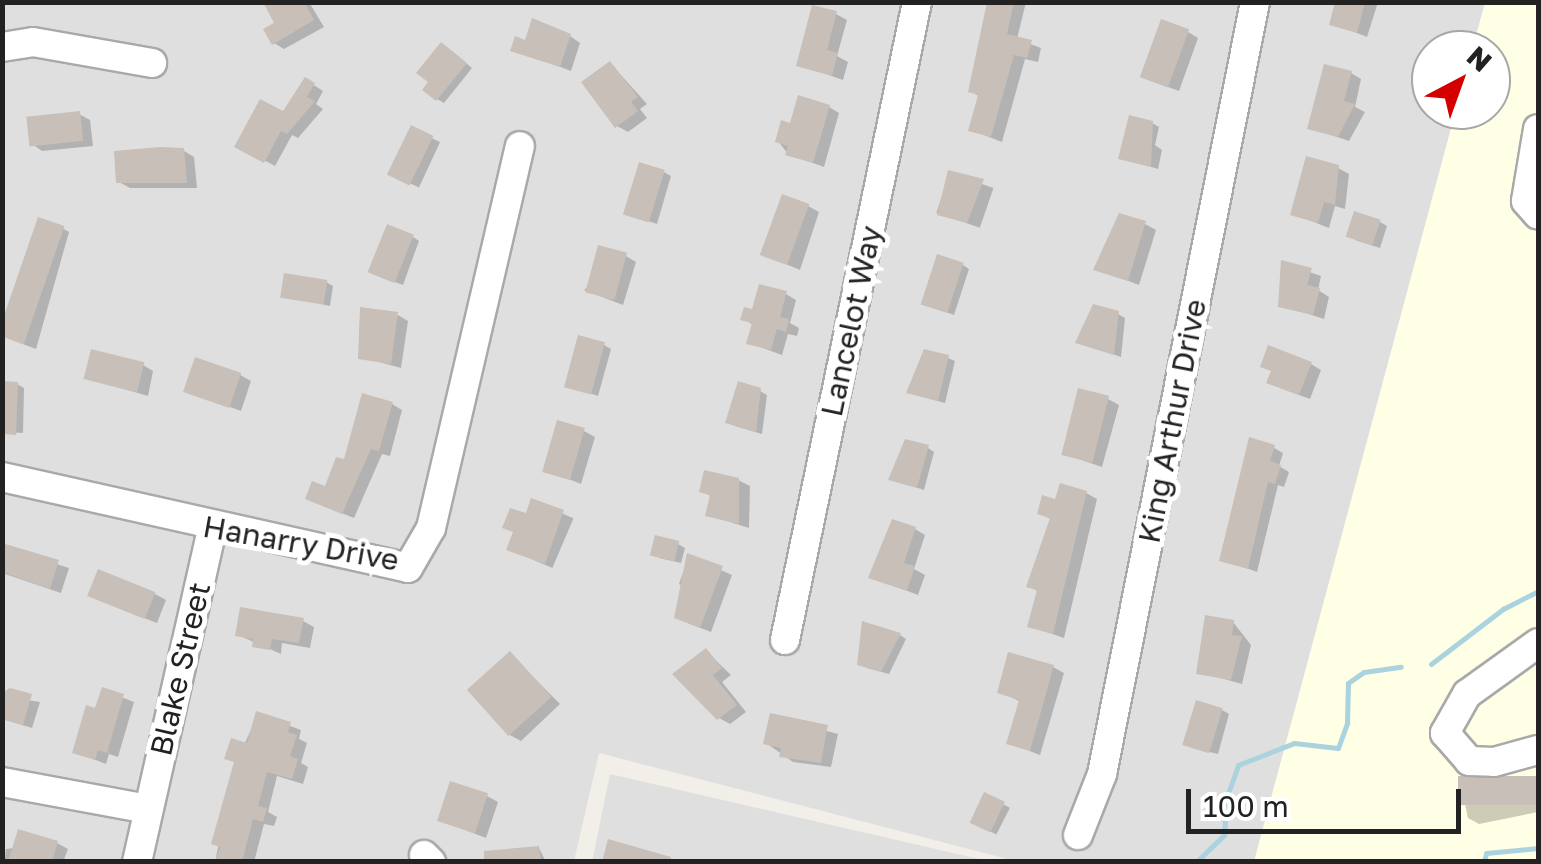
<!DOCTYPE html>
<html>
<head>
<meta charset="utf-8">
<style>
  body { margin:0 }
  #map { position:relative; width:1541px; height:864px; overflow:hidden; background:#f2efe9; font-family:"Golos Text",sans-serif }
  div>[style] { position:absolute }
  .residential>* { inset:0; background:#e0dfdf }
  .education>* { inset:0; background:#ffffe5 }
  .shadow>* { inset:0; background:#0003; transform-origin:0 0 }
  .stream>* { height:5px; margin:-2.5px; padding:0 2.5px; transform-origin:2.5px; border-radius:2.5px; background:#aad3df }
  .building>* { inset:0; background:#c7bfb8; transform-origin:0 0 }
  .roads { filter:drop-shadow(2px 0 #a9a9a9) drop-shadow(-2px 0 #a9a9a9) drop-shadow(0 2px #a9a9a9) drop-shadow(0 -2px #a9a9a9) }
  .minor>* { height:28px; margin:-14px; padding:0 14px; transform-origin:14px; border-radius:14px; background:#fff }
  span { translate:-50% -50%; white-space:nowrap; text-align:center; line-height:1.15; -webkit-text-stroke:10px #fff; paint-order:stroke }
  .street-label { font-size:30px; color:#222 }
  .frame { position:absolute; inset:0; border:5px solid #222; pointer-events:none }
  .north { position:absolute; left:1411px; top:30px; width:100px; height:100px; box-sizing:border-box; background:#fff; border:2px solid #a7a7a7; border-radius:50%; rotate:41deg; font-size:28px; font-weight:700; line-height:40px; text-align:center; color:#222 }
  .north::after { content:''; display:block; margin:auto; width:35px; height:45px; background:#d40000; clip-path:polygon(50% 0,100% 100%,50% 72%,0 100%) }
  .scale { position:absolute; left:1186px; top:789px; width:275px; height:45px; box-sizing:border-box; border:5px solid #222; border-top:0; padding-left:12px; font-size:30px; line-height:35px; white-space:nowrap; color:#222; -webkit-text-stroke:8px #fff; paint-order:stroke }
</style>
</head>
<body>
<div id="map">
  <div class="residential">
    <div style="clip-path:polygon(2px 3px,1485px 3px,1472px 50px,1431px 50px,1431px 110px,1456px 110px,1254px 861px,1015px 861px,599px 753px,574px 861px,3px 861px)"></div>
    <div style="clip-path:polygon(610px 774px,988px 861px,592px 862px)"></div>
  </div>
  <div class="education">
    <div style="clip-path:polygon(1485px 3px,1538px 3px,1538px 861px,1254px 862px,1456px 110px,1491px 110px,1491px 50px,1472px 50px)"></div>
  </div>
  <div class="shadow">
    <div style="clip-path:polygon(266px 2px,309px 2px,324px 27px,284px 49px,274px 43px,278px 23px)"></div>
    <div style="clip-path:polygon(991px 2px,1026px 2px,1017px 39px,1041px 48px,1038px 62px,1025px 59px,1002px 142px,971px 130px,980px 97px,971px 91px)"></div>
    <div style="clip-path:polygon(1338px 2px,1378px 2px,1367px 37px,1332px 23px)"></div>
    <div style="clip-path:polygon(836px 14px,847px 20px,837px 56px,848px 62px,843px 80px,798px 64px)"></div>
    <div style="clip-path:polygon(1188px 32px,1198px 38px,1179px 91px,1154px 82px)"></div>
    <div style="clip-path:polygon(570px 36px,580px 43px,571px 71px,513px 49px)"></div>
    <div style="clip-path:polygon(449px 49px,472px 68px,444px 103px,437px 99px)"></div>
    <div style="clip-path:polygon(611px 64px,647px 104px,640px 109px,647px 118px,628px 132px,617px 126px)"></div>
    <div style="clip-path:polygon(1351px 73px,1361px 79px,1355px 107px,1365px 112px,1349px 141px,1310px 128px)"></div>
    <div style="clip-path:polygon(306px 80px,323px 91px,316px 104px,323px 109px,298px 138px,292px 135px,275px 166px,238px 146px,284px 114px)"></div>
    <div style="clip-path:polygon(829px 107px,839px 113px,824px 167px,788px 154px,778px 141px)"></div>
    <div style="clip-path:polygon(79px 114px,90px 120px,93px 146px,42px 151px,32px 144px)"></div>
    <div style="clip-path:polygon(1152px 123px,1159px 127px,1155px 145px,1162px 150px,1158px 169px,1121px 158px)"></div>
    <div style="left:412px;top:129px;width:31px;height:50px;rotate:25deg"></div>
    <div style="clip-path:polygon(184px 151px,194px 157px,197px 188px,130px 188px,119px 182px)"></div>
    <div style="clip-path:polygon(1338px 168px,1349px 174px,1345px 209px,1335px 206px,1329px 228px,1293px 214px)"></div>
    <div style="clip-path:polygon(664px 172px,671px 176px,657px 224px,627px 214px)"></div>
    <div style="left:950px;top:173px;width:46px;height:42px;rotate:19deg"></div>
    <div style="clip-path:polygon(808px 206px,819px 212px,800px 270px,764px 255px)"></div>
    <div style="clip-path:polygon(1380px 222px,1387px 226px,1380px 248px,1355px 240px)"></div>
    <div style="clip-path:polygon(1145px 224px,1156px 230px,1139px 285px,1097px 269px)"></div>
    <div style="clip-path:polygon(62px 228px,69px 232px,36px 349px,12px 340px)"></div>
    <div style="clip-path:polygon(413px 237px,419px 241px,403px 285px,379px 276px)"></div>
    <div style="clip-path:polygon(626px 256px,636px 262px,623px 305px,584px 290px)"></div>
    <div style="clip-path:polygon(1283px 263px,1321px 276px,1318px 290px,1329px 297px,1324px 319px,1281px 305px)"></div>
    <div style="clip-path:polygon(963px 265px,969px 269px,954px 315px,929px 306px)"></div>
    <div style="clip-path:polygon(326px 282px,333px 286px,330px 306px,283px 296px)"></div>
    <div style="clip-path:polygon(786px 294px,796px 300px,790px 323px,799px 328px,797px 336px,788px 334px,782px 355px,749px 343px,754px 325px,743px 319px)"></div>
    <div style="clip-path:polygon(1118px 314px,1125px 318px,1121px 357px,1078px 342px,1082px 328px)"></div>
    <div style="clip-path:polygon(398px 315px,408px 321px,401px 368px,361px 357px)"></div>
    <div style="clip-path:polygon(604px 345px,611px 349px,598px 396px,568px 386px)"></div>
    <div style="clip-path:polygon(948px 358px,955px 361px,945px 403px,916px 395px)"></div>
    <div style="clip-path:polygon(1311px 364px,1321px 370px,1310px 399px,1280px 388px)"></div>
    <div style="clip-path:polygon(143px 365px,153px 371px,148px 396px,87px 378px)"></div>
    <div style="clip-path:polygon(240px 375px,251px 381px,241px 411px,186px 391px)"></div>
    <div style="clip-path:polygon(17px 384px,24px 388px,23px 433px,2px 432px)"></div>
    <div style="clip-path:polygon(760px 391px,767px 395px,762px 434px,735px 426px)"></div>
    <div style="clip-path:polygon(1108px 399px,1119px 405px,1102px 467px,1064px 454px)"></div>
    <div style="clip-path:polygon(392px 404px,402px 410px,390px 456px,382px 454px,354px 518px,319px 504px)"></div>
    <div style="clip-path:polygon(584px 431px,595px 437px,581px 484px,546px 470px)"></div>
    <div style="clip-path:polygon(928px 448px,934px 452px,924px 490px,891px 479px)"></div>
    <div style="clip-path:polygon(1274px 448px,1283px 453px,1279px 466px,1289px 472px,1284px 487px,1278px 485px,1257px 572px,1222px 559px)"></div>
    <div style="clip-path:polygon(738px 480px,750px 486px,749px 528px,708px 515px,712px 497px,702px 491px)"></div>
    <div style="clip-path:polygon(1086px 493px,1097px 499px,1064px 638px,1030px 626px,1039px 592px,1029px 586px,1052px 520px,1040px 513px)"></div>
    <div style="left:533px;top:501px;width:44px;height:54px;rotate:23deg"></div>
    <div style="clip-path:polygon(915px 529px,925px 535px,914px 569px,925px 575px,918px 595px,871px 577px)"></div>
    <div style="clip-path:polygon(678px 544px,685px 548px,681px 563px,659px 558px)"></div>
    <div style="clip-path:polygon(2px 547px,69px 568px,61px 593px,2px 573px)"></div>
    <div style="clip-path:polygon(689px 556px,732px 575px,711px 632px,688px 623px,688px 589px,679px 584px)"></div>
    <div style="clip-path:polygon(155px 594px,166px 600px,157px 623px,101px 601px)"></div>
    <div style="clip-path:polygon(303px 621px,314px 627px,310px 648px,282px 643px,281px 654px,238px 635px)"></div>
    <div style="clip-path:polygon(1233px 622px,1251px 645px,1242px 684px,1199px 672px)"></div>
    <div style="clip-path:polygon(900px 635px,906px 639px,889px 674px,867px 668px)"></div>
    <div style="clip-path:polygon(706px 651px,731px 675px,722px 682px,746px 712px,730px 724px,719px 718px)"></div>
    <div style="clip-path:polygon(510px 654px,560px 704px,521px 741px,510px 735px)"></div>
    <div style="clip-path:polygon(1053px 667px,1064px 673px,1040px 755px,1009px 743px,1021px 702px,1000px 692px)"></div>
    <div style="clip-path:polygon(103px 690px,134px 702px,118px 757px,109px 754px,106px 764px,75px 752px)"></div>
    <div style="clip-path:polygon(2px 696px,40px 702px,32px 728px,2px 719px)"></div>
    <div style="clip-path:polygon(1222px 710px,1229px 714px,1218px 754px,1193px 748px)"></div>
    <div style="clip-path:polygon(258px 714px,301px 730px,299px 739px,307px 743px,301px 763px,308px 767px,303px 784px,277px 776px,268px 812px,277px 817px,274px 826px,264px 824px,254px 862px,215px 862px,236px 763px)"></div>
    <div style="clip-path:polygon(771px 716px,838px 734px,831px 767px,793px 762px,766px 743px)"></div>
    <div style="clip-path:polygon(1538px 779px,1538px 812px,1479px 824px,1468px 818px,1463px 794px)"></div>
    <div style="left:985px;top:795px;width:28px;height:30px;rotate:27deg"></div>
    <div style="clip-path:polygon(487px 796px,498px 802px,486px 838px,439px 820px)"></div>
    <div style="clip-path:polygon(57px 843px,68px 849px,63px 862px,4px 862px,6px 849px)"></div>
    <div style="clip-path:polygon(539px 848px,546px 862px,513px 862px)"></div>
  </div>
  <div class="stream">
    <div style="left:1431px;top:664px;width:91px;rotate:-37.4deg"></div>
    <div style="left:1503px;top:609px;width:39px;rotate:-27deg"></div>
    <div style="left:1196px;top:862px;width:39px;rotate:-44deg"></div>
    <div style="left:1224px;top:835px;width:39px;rotate:-86deg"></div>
    <div style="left:1227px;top:796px;width:33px;rotate:-70deg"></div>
    <div style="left:1238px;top:765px;width:60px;rotate:-21.4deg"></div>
    <div style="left:1294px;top:743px;width:44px;rotate:6.5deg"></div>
    <div style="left:1338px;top:748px;width:27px;rotate:-70deg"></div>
    <div style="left:1347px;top:723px;width:40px;rotate:-88.6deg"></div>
    <div style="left:1348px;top:683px;width:19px;rotate:-35deg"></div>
    <div style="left:1364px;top:672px;width:37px;rotate:-8deg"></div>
    <div style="left:1484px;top:862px;width:9px;rotate:-77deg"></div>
    <div style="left:1486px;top:853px;width:52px;rotate:-5.5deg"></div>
  </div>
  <div class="building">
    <div style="clip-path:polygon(263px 2px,304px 2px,314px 20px,272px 45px,263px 29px,274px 23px)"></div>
    <div style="clip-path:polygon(987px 2px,1014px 2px,1007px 34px,1032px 40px,1027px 58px,1014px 55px,991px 137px,968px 131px,978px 95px,968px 92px)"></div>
    <div style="clip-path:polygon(1335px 2px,1365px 2px,1357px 33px,1329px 25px)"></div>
    <div style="clip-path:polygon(812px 5px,837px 11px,827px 50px,838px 53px,832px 76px,796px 66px)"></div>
    <div style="clip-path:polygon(532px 18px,571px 34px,560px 67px,510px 51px,515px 36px,525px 40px)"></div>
    <div style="left:1161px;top:19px;width:30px;height:62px;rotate:20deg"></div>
    <div style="clip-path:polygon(441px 42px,467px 63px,436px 101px,422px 90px,428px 82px,416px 73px)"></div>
    <div style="clip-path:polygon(610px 61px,638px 97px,631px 102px,638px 111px,615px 128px,581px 82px)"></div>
    <div style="clip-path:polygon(1324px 64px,1352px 71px,1344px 101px,1355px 104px,1338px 137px,1307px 129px)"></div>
    <div style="clip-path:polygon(305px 77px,315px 83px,307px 97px,315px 101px,287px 134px,281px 131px,264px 163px,234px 147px,260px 99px,283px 111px)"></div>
    <div style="clip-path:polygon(798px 95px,830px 105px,813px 163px,785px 155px,788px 146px,775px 142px,781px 120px,790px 123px)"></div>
    <div style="left:80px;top:111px;width:30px;height:54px;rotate:84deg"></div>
    <div style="clip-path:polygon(1129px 115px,1153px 121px,1151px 167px,1118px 159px)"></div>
    <div style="left:411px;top:125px;width:25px;height:55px;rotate:26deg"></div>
    <div style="clip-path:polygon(160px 147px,184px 148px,187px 183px,116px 183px,114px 151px)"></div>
    <div style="clip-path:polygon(1306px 156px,1339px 165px,1335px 205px,1324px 202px,1318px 223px,1290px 215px)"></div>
    <div style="left:639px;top:162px;width:27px;height:55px;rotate:17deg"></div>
    <div style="clip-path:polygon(948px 170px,984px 179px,967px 223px,937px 215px)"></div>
    <div style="left:782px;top:194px;width:29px;height:65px;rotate:20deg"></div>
    <div style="left:1354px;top:211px;width:28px;height:27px;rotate:18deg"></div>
    <div style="clip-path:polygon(1119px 213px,1146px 221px,1128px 281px,1093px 270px)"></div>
    <div style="left:38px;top:217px;width:28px;height:125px;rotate:19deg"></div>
    <div style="left:387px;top:224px;width:29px;height:52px;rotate:22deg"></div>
    <div style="left:598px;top:245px;width:30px;height:49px;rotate:15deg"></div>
    <div style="left:937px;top:254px;width:28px;height:53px;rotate:18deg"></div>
    <div style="clip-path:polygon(1281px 260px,1312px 268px,1307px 285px,1320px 288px,1313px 315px,1278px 307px)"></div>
    <div style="left:284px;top:273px;width:44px;height:25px;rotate:9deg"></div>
    <div style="clip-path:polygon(759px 284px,787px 291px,780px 317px,789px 319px,786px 332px,777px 329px,771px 350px,746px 344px,752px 323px,740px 320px,744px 307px,752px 309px)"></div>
    <div style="clip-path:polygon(1093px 304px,1119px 311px,1114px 355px,1075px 343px)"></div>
    <div style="clip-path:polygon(360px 307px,398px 312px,391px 364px,358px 359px)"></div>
    <div style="left:578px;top:335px;width:28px;height:54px;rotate:15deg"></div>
    <div style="clip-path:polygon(1268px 345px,1312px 362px,1299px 395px,1266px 383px,1271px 371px,1260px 367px)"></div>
    <div style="left:91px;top:349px;width:55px;height:31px;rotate:14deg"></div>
    <div style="clip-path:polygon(924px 349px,949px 355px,938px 401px,906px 393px)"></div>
    <div style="left:195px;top:357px;width:49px;height:37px;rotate:19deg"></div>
    <div style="clip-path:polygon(2px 381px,18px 382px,16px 435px,2px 434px)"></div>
    <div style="clip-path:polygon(738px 381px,761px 388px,756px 432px,725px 423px)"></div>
    <div style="left:1078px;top:388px;width:32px;height:69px;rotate:14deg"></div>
    <div style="clip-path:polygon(362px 393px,393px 402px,379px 451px,371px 449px,342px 514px,305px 499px,312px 481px,325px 486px,336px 457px,344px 459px)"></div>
    <div style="left:557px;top:420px;width:29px;height:54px;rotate:16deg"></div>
    <div style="clip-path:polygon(1249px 437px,1275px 445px,1270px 461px,1281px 465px,1275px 484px,1268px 482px,1248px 569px,1219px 561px)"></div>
    <div style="clip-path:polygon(905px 439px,929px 445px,917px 488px,888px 480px)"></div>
    <div style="clip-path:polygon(704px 470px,739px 478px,739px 524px,705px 516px,710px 495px,699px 492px)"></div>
    <div style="clip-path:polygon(1060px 483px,1087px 491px,1053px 634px,1027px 627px,1037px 590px,1026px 587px,1050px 518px,1037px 514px,1042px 495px,1055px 499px)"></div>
    <div style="clip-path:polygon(531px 498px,564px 510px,545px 564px,506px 550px,513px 532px,502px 528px,510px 508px,526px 513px)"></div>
    <div style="clip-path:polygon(892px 519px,916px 527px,904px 563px,915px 566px,907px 591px,868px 578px)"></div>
    <div style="left:655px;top:535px;width:25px;height:21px;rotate:14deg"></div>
    <div style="clip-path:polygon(2px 543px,59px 560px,50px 589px,2px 572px)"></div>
    <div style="clip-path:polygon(687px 553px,723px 566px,700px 628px,674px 618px)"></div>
    <div style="left:98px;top:569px;width:62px;height:29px;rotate:22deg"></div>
    <div style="clip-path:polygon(240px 607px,304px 618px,299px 643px,272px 639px,270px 650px,252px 647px,253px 639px,235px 636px)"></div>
    <div style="clip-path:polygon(1205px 615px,1234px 620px,1232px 635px,1242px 636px,1231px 680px,1196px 674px)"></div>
    <div style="clip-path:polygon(862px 621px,901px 633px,881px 672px,857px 665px)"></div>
    <div style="clip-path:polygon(706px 648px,722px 668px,713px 675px,737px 705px,717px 720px,672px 674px)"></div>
    <div style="left:510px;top:651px;width:62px;height:58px;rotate:48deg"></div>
    <div style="clip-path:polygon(1008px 652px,1054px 665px,1030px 751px,1006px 744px,1019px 700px,997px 693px)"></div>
    <div style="clip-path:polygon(102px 687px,124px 694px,107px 753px,98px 750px,95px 760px,72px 753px,86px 705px,95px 708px)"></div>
    <div style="clip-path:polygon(10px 688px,32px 694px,23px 725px,2px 719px,2px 693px)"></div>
    <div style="left:1196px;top:700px;width:28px;height:47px;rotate:17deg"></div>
    <div style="clip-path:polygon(256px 711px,291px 722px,288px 732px,297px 735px,290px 756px,298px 759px,292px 779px,267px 772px,258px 806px,267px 808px,263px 822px,253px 819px,242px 862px,215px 862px,220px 847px,211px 844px,234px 762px,224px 759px,231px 738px,247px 743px)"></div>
    <div style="clip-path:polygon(770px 713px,828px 725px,821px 763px,779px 757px,781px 748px,763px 744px)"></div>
    <div style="left:1538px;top:776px;width:29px;height:80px;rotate:90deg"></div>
    <div style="left:450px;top:781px;width:40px;height:42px;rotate:18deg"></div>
    <div style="left:984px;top:792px;width:23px;height:34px;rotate:25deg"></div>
    <div style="clip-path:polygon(18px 829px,58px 841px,52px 862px,8px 862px)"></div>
    <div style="clip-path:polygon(608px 839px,671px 857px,671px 862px,602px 862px)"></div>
    <div style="clip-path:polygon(539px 846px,541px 862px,484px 862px,484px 851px)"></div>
  </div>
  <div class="roads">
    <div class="minor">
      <div style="left:2px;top:47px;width:31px;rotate:-9deg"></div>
      <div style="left:33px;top:42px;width:121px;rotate:10deg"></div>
      <div style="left:1538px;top:129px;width:73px;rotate:99.5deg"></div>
      <div style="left:1526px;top:201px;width:18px;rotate:49deg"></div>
      <div style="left:2px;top:477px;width:416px;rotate:12.6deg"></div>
      <div style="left:408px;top:568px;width:46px;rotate:-60.1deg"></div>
      <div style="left:431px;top:528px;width:392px;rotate:-76.9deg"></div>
      <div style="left:785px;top:640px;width:652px;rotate:-78.31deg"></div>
      <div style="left:1538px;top:643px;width:87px;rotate:144.3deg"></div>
      <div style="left:1467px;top:694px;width:45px;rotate:119.4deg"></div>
      <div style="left:1445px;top:733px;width:37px;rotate:49deg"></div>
      <div style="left:1469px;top:761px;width:25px;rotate:2deg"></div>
      <div style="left:1494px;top:762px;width:46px;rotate:-15.3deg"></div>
      <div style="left:2px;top:782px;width:148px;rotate:10.5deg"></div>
      <div style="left:1078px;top:835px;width:66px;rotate:-68.5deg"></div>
      <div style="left:1102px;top:774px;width:787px;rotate:-78.79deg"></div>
      <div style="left:424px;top:855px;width:10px;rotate:45deg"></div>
      <div style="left:137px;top:862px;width:342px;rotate:-77.3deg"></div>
    </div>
  </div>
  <div class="street-label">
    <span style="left:851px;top:321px;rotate:-78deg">Lancelot Way</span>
    <span style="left:1172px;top:421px;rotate:-79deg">King Arthur Drive</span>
    <span style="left:301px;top:543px;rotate:10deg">Hanarry Drive</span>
    <span style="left:180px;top:669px;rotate:-77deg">Blake Street</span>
  </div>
  <div class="frame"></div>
  <div class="north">N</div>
  <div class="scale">100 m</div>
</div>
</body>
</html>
